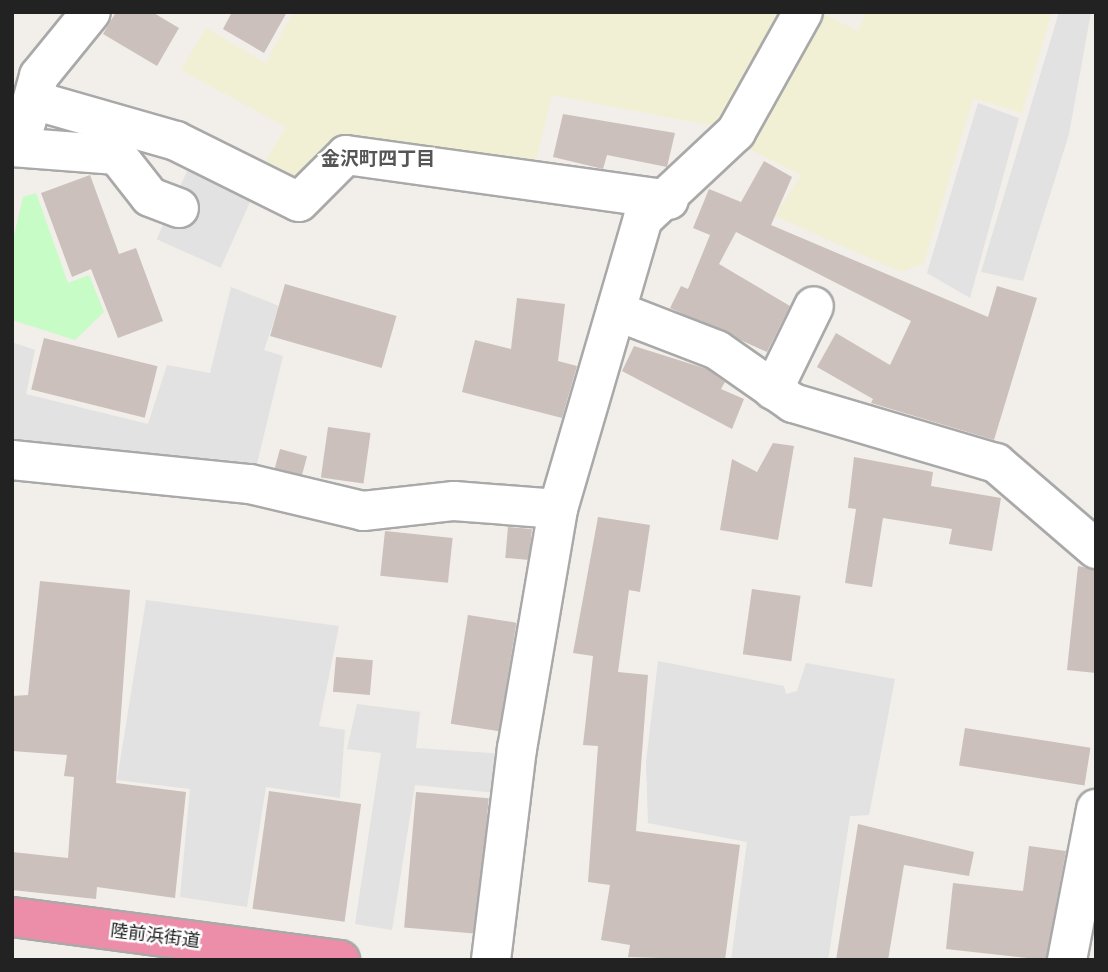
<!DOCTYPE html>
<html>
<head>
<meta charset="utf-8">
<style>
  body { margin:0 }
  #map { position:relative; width:1108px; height:972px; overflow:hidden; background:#f2eee9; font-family:Raleway,"Noto Sans JP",sans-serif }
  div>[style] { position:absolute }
  .farmland>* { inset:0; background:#f1f0d4 }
  .park>* { inset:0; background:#c7fcc6 }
  .parking>* { inset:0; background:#e2e2e2; transform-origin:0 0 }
  .building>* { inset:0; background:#cbc0bb; transform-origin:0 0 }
  .roads { filter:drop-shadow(2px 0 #a9a9a9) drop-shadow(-2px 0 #a9a9a9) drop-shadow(0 2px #a9a9a9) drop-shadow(0 -2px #a9a9a9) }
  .minor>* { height:38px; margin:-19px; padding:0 19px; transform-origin:19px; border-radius:19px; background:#fff }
  .highway>* { height:38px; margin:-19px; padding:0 19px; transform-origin:19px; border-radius:19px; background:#ec8eaa }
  span { translate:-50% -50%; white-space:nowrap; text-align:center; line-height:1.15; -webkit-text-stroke:5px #fff; paint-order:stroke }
  .street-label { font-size:18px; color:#222 }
  .neighbourhood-label { font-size:19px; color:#555; font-weight:700 }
  .frame { position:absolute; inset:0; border:14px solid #222; pointer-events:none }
</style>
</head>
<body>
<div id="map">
  <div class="farmland">
    <div style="clip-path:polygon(293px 12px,786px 12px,719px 127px,552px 95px,535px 164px,326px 148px,295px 190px,259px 172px,286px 127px,181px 70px,206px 28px,266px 63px)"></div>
    <div style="clip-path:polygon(821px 12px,858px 31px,866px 12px,1052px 12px,1022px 113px,973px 98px,924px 263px,901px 272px,775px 216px,801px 175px,739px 144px)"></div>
  </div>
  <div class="park">
    <div style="clip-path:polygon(36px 193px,68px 283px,89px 275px,104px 312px,75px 340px,12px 320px,12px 244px,23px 197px)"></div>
  </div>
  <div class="parking">
    <div style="clip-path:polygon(1059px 12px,1091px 12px,1069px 134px,1023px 281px,981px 272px)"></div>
    <div style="clip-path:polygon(978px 103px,1019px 118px,970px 298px,927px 273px)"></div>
    <div style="left:188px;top:169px;width:70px;height:77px;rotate:24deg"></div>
    <div style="clip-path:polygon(231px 287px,279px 306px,264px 350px,283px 356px,254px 476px,12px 446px,12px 342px,35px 350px,26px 394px,148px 424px,167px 365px,210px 373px)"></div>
    <div style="clip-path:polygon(146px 600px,339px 626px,319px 726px,345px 730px,340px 798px,266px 787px,247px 907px,180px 897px,190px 789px,117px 780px)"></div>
    <div style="clip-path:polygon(658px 661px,784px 686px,786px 694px,797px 691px,806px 663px,895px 679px,869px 815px,850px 816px,828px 960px,731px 960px,747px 842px,648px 823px,646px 762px)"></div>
    <div style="clip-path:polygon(357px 704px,420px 712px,416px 748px,505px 754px,497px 793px,415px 785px,392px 930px,355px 924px,381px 753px,347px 749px)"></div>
  </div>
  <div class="building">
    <div style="clip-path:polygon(116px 12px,152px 12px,179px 28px,157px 66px,103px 34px)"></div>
    <div style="clip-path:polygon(232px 12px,287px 12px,264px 53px,223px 29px)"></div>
    <div style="clip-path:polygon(563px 114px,675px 133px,667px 167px,607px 155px,603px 169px,553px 157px)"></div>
    <div style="clip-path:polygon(764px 161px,792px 177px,771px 225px,988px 317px,997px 286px,1037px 298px,994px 440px,871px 403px,873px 399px,817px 367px,836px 333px,890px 365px,911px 321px,736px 232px,719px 264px,790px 306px,767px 352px,670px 308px,681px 286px,688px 289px,710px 235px,693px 228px,709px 189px,741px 202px)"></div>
    <div style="clip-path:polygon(90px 175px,119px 254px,136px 248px,163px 321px,118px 338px,91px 269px,72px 277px,41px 193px)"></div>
    <div style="left:285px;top:284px;width:116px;height:54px;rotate:16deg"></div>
    <div style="clip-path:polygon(517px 298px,565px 304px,558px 361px,577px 366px,562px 418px,462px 392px,475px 340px,511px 349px)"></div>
    <div style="left:44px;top:338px;width:117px;height:53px;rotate:14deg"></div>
    <div style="clip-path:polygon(634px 346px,707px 369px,725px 382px,721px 389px,744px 399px,732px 429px,622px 371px)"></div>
    <div style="left:328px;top:427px;width:43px;height:51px;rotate:8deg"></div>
    <div style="clip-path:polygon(773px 443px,794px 446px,778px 540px,720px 530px,732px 459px,757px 472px)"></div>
    <div style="left:280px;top:449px;width:28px;height:20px;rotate:15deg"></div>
    <div style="clip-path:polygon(854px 457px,933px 472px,931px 486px,1001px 498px,992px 551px,949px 544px,952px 529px,883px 518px,872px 587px,845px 583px,856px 509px,848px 508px)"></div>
    <div style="clip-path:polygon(598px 517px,650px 525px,640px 592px,629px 590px,618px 672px,648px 675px,636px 831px,740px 845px,725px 960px,628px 957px,630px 945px,601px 940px,610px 885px,588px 882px,598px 746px,583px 745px,593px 656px,573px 653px)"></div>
    <div style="left:508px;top:527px;width:24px;height:31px;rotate:5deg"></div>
    <div style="left:385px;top:531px;width:68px;height:45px;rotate:6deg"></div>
    <div style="clip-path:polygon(1078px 566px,1096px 570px,1096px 673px,1067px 670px)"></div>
    <div style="clip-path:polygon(40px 581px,130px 590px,116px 783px,186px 792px,175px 898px,97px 887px,96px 899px,12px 890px,12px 852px,68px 858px,74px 777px,64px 776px,67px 755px,12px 751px,12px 696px,28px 695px)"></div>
    <div style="left:752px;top:589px;width:49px;height:66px;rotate:8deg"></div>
    <div style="left:468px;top:615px;width:49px;height:110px;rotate:9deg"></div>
    <div style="left:336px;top:657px;width:37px;height:35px;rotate:5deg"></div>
    <div style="left:965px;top:728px;width:127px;height:38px;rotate:9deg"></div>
    <div style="left:269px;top:791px;width:93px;height:119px;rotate:8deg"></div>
    <div style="left:416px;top:792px;width:73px;height:136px;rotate:5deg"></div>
    <div style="clip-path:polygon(858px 824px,974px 852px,969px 876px,904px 865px,888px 960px,836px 960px)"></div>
    <div style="clip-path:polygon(1029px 846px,1066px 851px,1046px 960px,946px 949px,953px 883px,1023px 891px)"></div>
  </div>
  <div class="roads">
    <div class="minor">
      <div style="left:33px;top:100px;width:149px;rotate:16deg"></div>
      <div style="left:176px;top:141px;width:137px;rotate:26.4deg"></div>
      <div style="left:299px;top:202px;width:66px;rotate:-45deg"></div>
      <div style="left:346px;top:155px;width:326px;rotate:7.9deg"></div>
      <div style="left:26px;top:123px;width:49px;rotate:-74.5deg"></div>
      <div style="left:39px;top:76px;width:82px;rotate:-50.9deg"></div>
      <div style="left:12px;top:147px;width:105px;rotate:4.4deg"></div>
      <div style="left:117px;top:155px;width:53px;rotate:51.8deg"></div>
      <div style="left:150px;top:197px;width:31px;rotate:21deg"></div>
      <div style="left:616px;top:311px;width:108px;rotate:21.1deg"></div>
      <div style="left:717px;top:350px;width:93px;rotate:34.9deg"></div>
      <div style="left:793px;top:403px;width:212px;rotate:16.5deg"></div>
      <div style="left:996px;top:463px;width:132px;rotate:40.7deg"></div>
      <div style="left:773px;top:390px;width:93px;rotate:-64deg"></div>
      <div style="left:12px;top:460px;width:239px;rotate:5.8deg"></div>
      <div style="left:250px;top:484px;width:116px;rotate:13.4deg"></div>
      <div style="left:363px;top:511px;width:92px;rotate:-6.3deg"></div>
      <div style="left:454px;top:501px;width:104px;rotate:4.4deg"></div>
      <div style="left:491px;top:960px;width:213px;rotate:-83deg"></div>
      <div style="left:517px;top:749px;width:243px;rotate:-80.3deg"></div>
      <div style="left:558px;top:509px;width:302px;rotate:-73.7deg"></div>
      <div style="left:643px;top:219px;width:127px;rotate:-43.1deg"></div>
      <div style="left:736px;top:132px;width:137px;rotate:-60.8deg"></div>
      <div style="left:1067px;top:960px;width:154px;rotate:-79.1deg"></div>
    </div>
    <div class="highway">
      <div style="left:12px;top:917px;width:331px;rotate:7.5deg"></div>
    </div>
  </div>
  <div class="street-label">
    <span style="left:155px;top:936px;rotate:7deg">陸前浜街道</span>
  </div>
  <div class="neighbourhood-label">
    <span style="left:378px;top:159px">金沢町四丁目</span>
  </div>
  <div class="frame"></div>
</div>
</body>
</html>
